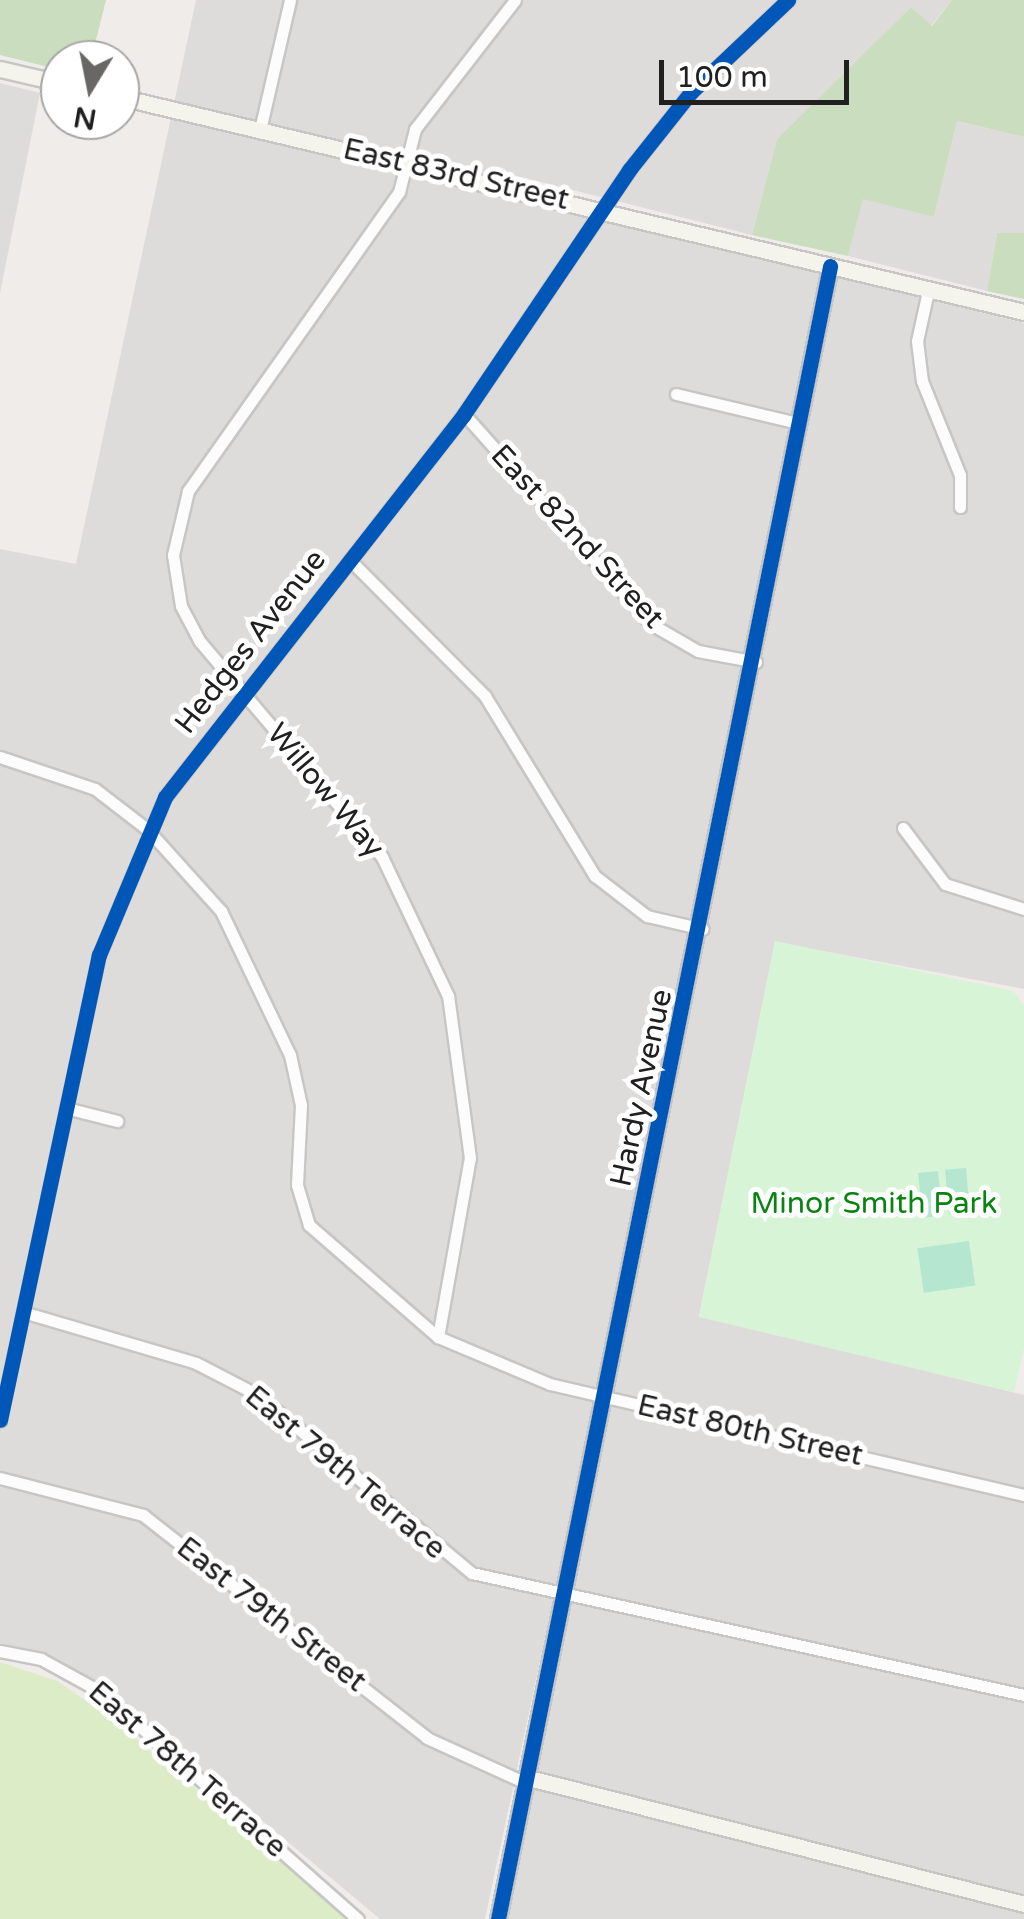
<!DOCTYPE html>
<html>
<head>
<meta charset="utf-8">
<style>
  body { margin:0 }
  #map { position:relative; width:1024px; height:1919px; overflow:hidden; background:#efece9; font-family:"Varela Round",sans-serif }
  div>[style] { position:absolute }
  .residential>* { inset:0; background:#dedcda }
  .grass>* { inset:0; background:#dcecc7 }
  .forest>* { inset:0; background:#caddbe }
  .park>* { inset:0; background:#d7f4d6 }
  .pitch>* { inset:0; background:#b4e6d0; transform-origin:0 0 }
  .roads { filter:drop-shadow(2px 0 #c7c6c5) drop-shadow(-2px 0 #c7c6c5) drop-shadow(0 2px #c7c6c5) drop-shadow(0 -2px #c7c6c5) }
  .street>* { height:11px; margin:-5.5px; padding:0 5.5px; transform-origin:5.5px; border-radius:5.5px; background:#fdfcfc }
  .secondary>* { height:15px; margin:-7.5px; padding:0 7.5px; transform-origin:7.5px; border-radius:7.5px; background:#f4f4ec }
  .cycleway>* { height:15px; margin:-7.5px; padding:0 7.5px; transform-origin:7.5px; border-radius:7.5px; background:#0057b8 }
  span { translate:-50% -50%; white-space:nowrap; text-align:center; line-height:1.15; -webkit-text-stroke:10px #fff; paint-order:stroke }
  .street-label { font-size:30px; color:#202020 }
  .park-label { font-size:30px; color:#098411 }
  .north { position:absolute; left:40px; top:40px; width:100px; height:100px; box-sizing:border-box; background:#fff; border:2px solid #a6a6a6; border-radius:50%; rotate:190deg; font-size:28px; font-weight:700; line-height:40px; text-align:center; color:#202020 }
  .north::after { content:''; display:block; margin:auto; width:35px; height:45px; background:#686766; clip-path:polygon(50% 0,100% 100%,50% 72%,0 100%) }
  .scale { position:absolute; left:659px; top:60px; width:190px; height:45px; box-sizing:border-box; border:5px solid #202020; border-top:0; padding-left:12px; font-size:30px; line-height:35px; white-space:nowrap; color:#202020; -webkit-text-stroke:8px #fff; paint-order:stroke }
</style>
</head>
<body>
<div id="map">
  <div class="residential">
    <div style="clip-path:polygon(196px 0,952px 0,931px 26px,911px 7px,777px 139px,752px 235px,505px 173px,491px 193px,1024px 323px,1024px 989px,775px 942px,699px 1316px,1024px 1395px,1024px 1919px,504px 1919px,631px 1302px,617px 1300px,485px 1919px,380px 1919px,112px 1695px,58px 1660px,0 1644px,0 549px,76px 564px)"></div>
    <div style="clip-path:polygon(0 83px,40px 93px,0 293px)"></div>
    <div style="clip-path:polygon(957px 121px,1024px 137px,1024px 233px,997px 233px,987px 291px,848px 256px,863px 198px,934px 217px)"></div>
  </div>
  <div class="grass">
    <div style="clip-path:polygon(0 1662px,57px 1681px,115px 1721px,350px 1919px,0 1919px)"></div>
  </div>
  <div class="forest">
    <div style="clip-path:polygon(0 0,106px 0,91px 60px,60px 60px,60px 70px,0 55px)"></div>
    <div style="clip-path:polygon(952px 0,1024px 0,1024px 137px,957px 121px,934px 217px,863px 199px,848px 256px,752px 235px,777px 139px,911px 7px,932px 26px)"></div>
    <div style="clip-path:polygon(997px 233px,1024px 233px,1024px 299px,987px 291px)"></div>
  </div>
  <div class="park">
    <div style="clip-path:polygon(775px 941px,1013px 991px,1024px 1006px,1024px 1347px,1014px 1392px,699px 1317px)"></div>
  </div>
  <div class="pitch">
    <div style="left:966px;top:1168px;width:45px;height:21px;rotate:85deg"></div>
    <div style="left:938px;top:1171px;width:45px;height:20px;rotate:84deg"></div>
    <div style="left:969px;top:1241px;width:45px;height:52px;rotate:82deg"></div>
  </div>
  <div class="roads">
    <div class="street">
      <div style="left:260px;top:130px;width:133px;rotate:-77deg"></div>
      <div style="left:928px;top:291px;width:51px;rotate:102.4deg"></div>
      <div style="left:917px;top:341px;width:40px;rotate:82.9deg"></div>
      <div style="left:922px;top:381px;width:101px;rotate:68deg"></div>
      <div style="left:960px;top:475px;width:32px;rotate:90deg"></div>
      <div style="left:676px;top:394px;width:125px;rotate:13.4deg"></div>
      <div style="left:464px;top:414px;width:281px;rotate:48.3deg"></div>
      <div style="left:651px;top:624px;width:54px;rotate:29.9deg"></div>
      <div style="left:698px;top:651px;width:59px;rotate:10.7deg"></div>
      <div style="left:350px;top:560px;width:192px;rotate:45.2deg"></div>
      <div style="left:485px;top:696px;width:211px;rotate:58.6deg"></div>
      <div style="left:595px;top:876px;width:66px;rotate:37.6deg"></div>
      <div style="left:647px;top:916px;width:57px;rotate:13.1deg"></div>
      <div style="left:0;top:757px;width:100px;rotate:18.6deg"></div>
      <div style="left:95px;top:789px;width:67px;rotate:37.7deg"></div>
      <div style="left:148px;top:830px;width:109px;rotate:48deg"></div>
      <div style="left:221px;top:911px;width:160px;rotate:64.4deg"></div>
      <div style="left:290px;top:1055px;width:51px;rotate:77.6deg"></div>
      <div style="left:301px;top:1105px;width:80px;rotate:92.9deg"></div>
      <div style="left:297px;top:1185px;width:42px;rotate:73.3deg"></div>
      <div style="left:309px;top:1225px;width:171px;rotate:41deg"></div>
      <div style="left:438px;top:1337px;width:121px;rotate:22.8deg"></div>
      <div style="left:550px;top:1384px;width:487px;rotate:13.2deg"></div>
      <div style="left:903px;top:828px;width:70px;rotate:53.1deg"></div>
      <div style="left:945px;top:884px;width:83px;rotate:17.6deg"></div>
      <div style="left:66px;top:1108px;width:53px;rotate:14.3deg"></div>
      <div style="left:23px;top:1312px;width:180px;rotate:16.4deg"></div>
      <div style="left:196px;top:1363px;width:70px;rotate:27.3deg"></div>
      <div style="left:258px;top:1395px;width:278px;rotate:39.8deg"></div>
      <div style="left:472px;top:1573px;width:565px;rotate:12.46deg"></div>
      <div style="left:438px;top:1337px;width:182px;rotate:-79.9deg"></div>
      <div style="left:470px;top:1158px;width:163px;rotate:-97.7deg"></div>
      <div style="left:448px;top:996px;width:154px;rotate:-115.4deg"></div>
      <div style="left:382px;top:857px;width:282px;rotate:-130.2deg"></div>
      <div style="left:200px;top:642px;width:41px;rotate:-117.8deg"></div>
      <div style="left:181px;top:606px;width:52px;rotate:-98.9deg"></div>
      <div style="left:173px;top:555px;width:66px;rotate:-76.8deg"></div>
      <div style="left:188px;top:491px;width:366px;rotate:-54.8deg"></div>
      <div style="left:399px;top:192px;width:65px;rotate:-75.7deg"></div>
      <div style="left:415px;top:129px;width:163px;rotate:-52.2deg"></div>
      <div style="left:0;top:1420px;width:475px;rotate:-78deg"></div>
      <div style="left:99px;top:955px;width:171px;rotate:-67.3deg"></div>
      <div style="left:165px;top:797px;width:486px;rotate:-52deg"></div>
      <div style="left:464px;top:414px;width:295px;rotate:-55.9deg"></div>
      <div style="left:629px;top:170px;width:100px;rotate:-51.5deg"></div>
      <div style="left:691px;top:92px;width:134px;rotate:-43.5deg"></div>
      <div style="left:0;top:1478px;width:148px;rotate:14.5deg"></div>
      <div style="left:143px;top:1515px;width:361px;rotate:38.1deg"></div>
      <div style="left:427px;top:1738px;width:111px;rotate:24.5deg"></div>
      <div style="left:0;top:1651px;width:42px;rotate:11deg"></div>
      <div style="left:41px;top:1659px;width:68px;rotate:28.8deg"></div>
      <div style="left:101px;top:1692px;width:343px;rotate:41.5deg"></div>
    </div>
    <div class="secondary">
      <div style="left:0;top:69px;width:62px;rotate:13.1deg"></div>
      <div style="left:120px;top:97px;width:929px;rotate:13.38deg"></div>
      <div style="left:529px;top:1778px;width:511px;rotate:14.28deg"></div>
      <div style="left:498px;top:1919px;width:1686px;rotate:-78.64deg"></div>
    </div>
  </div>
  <div class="cycleway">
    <div style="left:0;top:1420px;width:475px;rotate:-78deg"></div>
    <div style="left:99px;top:955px;width:171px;rotate:-67.3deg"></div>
    <div style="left:165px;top:797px;width:486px;rotate:-52deg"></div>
    <div style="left:464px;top:414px;width:295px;rotate:-55.9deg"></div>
    <div style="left:629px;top:170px;width:100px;rotate:-51.5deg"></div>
    <div style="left:691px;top:92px;width:134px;rotate:-43.5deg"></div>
    <div style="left:498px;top:1919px;width:1686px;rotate:-78.64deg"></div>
  </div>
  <div class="street-label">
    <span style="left:456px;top:175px;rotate:13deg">East 83rd Street</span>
    <span style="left:577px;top:537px;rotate:47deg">East 82nd Street</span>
    <span style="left:251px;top:642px;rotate:-52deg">Hedges Avenue</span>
    <span style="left:325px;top:791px;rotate:50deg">Willow Way</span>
    <span style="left:642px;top:1088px;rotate:-78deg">Hardy Avenue</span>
    <span style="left:750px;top:1431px;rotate:13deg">East 80th Street</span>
    <span style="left:345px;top:1473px;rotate:40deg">East 79th Terrace</span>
    <span style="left:271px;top:1615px;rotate:38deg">East 79th Street</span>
    <span style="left:187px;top:1770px;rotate:41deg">East 78th Terrace</span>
  </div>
  <div class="park-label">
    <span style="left:874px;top:1204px">Minor Smith Park</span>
  </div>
  <div class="north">N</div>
  <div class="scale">100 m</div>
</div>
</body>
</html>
